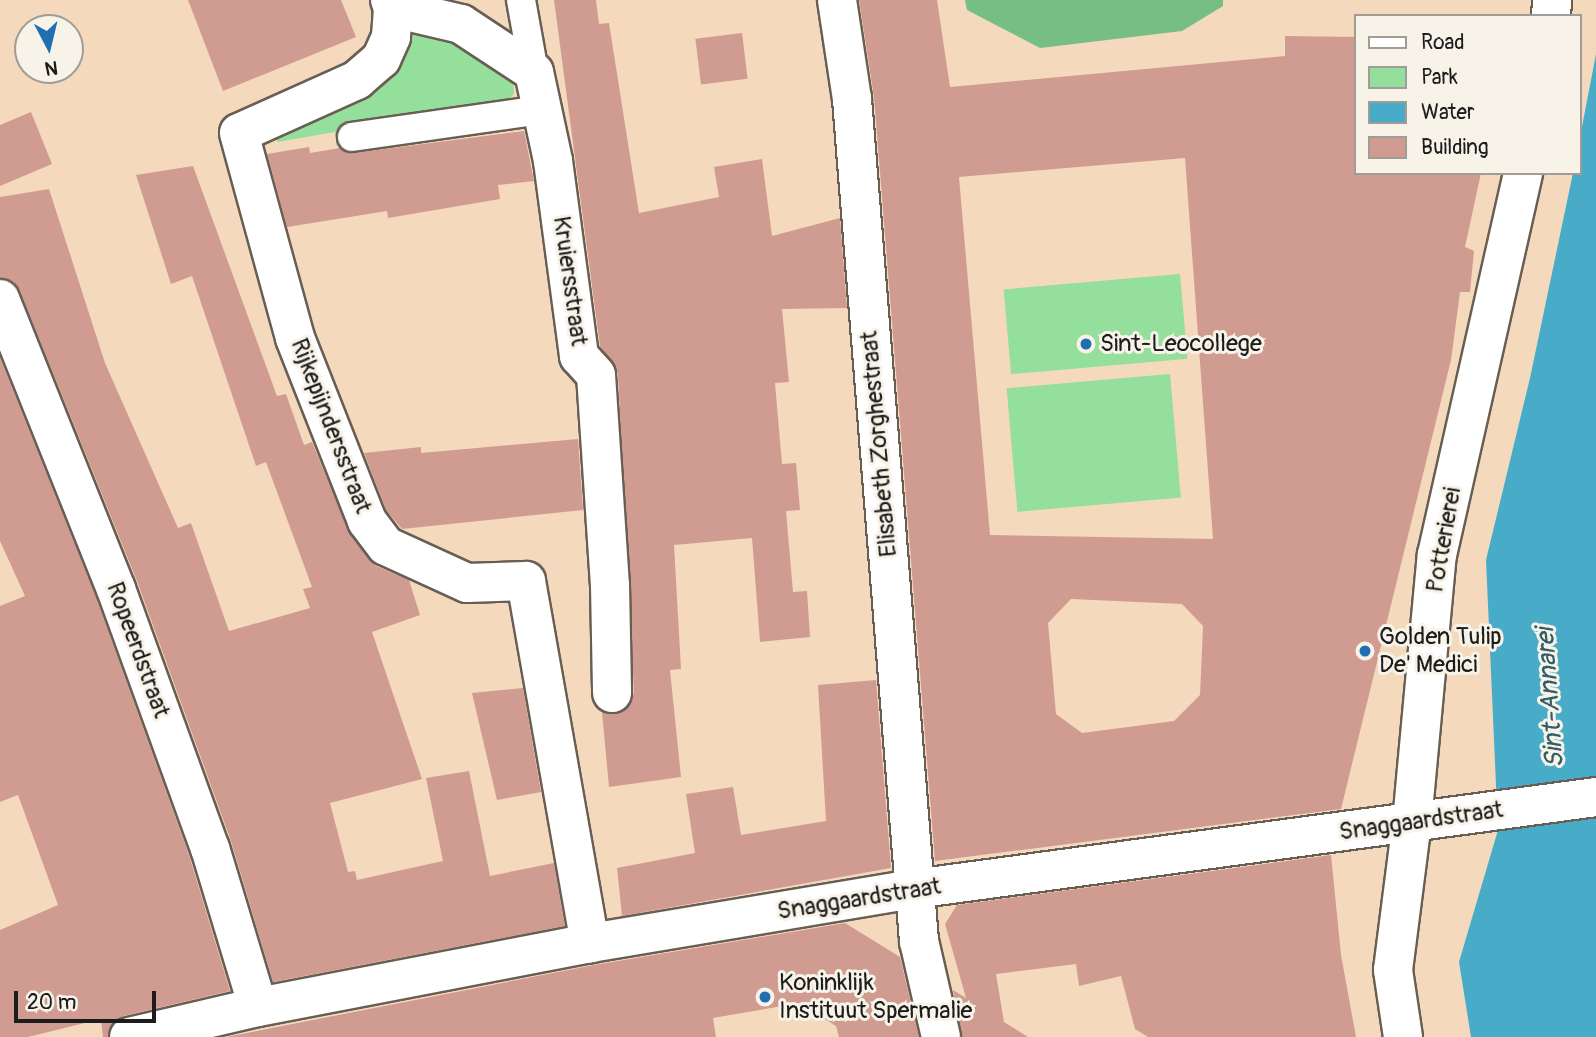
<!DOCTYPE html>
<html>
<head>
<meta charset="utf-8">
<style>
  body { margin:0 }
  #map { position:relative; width:1596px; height:1037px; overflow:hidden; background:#f4d9bc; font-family:Pangolin,sans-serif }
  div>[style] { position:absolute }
  .green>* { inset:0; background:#93df9b; transform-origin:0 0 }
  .forest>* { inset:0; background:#76be83 }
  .water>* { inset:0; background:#48acc8 }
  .building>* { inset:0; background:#d09c92; transform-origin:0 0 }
  .roads { filter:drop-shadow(2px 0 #685e54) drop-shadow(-2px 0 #685e54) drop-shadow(0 2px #685e54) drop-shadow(0 -2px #685e54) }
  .service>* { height:28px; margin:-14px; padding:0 14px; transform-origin:14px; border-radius:14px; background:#fff }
  .minor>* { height:38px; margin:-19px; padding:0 19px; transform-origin:19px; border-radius:19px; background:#fff }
  .dots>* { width:19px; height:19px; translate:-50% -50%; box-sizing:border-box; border:4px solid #f7f3e8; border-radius:50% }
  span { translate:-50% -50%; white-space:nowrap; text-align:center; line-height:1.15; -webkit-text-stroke:6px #f7f3e8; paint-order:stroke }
  .street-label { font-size:24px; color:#1c1c1c }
  .poi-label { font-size:24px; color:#1c1c1c }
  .left { translate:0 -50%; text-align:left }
  .water-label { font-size:26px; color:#305d69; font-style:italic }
  .legend { position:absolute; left:1354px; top:14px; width:228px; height:161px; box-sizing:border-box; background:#f7f3e8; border:2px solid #9f9d96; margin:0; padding:9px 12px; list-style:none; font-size:21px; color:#1c1c1c }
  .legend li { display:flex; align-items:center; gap:14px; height:35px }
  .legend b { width:35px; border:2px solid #9f9d96 }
  .north { position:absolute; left:14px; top:14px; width:70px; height:70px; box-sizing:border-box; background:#f7f3e8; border:2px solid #9f9d96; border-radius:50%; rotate:173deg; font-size:19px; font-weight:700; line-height:28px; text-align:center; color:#1c1c1c }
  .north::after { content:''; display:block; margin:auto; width:24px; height:32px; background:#1f6fb2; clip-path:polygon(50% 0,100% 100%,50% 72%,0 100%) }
  .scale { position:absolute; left:14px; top:991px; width:142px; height:32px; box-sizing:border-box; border:4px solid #1c1c1c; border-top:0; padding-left:9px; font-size:21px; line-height:24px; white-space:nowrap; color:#1c1c1c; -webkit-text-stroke:5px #f7f3e8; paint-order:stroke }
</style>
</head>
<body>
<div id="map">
  <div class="green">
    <div style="clip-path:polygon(409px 34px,467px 43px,513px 79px,514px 93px,509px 101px,278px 142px,275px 137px,291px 127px,358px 101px,406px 57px)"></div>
    <div style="left:1180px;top:274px;width:85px;height:177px;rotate:85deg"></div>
    <div style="left:1170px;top:374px;width:124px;height:164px;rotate:85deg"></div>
  </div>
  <div class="forest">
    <div style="clip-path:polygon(965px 0,1223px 0,1223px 6px,1182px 31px,1040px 48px,967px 10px)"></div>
  </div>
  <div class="water">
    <div style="clip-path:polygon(1596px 54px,1596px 1037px,1471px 1037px,1459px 962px,1498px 830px,1486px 560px,1530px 378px,1573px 173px,1580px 173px,1580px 137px)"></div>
  </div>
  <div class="building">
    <div style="clip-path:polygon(188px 0,341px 0,356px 37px,223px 91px)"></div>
    <div style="clip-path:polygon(554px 0,596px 0,599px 24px,609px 23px,639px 213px,719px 197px,714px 167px,762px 159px,772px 236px,840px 218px,847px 308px,782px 309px,789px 382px,775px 383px,782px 464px,796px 463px,800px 510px,786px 511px,793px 592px,807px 591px,810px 637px,760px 642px,752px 538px,674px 545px,681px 669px,670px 670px,681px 777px,609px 787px,602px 712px,624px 711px,634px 693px,618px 374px,600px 346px)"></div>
    <div style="clip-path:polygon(evenodd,859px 0,937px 0,950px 87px,1285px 56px,1285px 36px,1356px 37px,1356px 173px,1481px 173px,1465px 247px,1474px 251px,1470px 292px,1460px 292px,1451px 360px,1341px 809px,935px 861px,874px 97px,859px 0,1185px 158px,1213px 539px,990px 535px,959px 177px,1185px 158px,859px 0,1071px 599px,1182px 604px,1203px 626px,1200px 695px,1174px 721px,1082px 733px,1056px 714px,1048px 623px,1071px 599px)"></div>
    <div style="left:742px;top:33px;width:46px;height:47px;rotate:83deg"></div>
    <div style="clip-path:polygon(31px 112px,52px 164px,0 186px,0 125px)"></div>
    <div style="clip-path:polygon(524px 131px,534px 181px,498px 185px,500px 199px,388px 218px,387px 211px,287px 227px,267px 154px,309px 147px,310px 153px,340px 148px,354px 153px)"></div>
    <div style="clip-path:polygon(193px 166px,277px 396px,286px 394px,304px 445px,312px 442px,350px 534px,376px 566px,409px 580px,420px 615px,372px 632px,422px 779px,330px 803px,348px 872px,355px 871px,357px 880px,443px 861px,426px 778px,469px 771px,490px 876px,554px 863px,565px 926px,273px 982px,231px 841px,137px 581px,20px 291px,13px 281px,0 278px,0 197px,49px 189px,105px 363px,178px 528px,191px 523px,229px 631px,310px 608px,303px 589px,312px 587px,266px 462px,256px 466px,192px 276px,171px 284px,136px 175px)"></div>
    <div style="clip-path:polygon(0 358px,96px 597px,189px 855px,230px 991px,123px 1016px,114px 1022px,108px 1037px,103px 1037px,101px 1019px,28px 1037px,0 1037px,0 930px,58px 905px,18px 795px,0 802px,0 606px,25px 596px,0 541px)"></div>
    <div style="clip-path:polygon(578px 439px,583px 510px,402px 529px,386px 510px,364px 453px,421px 447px,421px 453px)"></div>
    <div style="clip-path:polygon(876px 680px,891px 868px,622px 916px,617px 868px,695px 853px,686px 794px,733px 787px,741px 835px,826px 821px,818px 685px)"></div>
    <div style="clip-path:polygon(523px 688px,541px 792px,497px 800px,472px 693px)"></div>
    <div style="clip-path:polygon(1331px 855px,1341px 955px,1356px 1037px,1148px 1037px,1135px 1029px,1121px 976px,1079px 986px,1076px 964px,996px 974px,1004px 1022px,1028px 1037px,962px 1037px,953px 990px,966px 998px,945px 924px,957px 905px)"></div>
    <div style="clip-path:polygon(845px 923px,900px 957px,919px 1037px,839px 1037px,836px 1026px,800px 1003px,713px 1018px,716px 1037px,226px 1037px,594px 965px)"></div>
  </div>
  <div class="roads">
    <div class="service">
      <div style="left:521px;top:0;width:73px;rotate:79.8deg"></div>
      <div style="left:352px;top:137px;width:192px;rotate:-8.1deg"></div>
    </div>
    <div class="minor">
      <div style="left:390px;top:0;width:9px;rotate:69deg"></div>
      <div style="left:393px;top:8px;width:70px;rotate:13.2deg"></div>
      <div style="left:461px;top:24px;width:87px;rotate:33.3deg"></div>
      <div style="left:534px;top:72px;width:91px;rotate:77.9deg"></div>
      <div style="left:553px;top:161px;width:197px;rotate:82.4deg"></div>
      <div style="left:579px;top:356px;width:25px;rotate:48deg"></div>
      <div style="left:596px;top:375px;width:210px;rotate:86.2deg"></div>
      <div style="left:610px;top:585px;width:108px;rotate:88.9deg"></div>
      <div style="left:837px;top:0;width:100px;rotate:81.4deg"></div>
      <div style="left:852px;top:99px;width:845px;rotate:85.45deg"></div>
      <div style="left:919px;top:941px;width:98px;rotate:77.1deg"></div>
      <div style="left:393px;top:8px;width:29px;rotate:94deg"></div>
      <div style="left:391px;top:37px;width:24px;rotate:114deg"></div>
      <div style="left:381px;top:59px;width:32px;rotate:139deg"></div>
      <div style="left:357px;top:80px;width:129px;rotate:155.8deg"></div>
      <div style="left:239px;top:133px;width:213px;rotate:74.7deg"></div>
      <div style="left:295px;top:338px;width:197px;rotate:68.5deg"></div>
      <div style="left:367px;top:521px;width:31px;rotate:53deg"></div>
      <div style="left:386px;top:546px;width:89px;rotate:24.6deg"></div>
      <div style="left:467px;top:583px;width:59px;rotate:-1.9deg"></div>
      <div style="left:526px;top:581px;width:368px;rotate:80deg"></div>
      <div style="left:1551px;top:16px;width:16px;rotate:-86deg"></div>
      <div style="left:0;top:299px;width:312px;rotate:68.2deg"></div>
      <div style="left:116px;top:589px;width:276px;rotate:70.1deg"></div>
      <div style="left:210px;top:848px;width:166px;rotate:73.2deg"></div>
      <div style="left:129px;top:1037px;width:132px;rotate:-13.1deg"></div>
      <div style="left:258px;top:1007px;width:338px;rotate:-10.9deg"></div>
      <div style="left:590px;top:943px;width:328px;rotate:-9.5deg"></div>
      <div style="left:914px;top:889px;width:688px;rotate:-7.68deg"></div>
      <div style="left:1403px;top:1037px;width:68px;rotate:-98.5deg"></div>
      <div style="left:1393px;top:970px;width:149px;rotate:-82.7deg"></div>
      <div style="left:1412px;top:822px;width:268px;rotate:-84.7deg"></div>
      <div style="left:1437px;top:555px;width:392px;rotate:-77.3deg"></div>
    </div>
  </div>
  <div class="dots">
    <div style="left:1086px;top:344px;background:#1f6fb2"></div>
    <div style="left:1365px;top:651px;background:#1f6fb2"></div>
    <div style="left:765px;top:997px;background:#1f6fb2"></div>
  </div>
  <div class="street-label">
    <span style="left:570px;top:281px;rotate:82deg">Kruiersstraat</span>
    <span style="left:331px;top:426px;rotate:69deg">Rijkepijndersstraat</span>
    <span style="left:879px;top:444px;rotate:-95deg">Elisabeth Zorghestraat</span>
    <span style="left:1444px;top:540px;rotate:-80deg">Potterierei</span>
    <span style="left:138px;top:650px;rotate:70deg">Ropeerdstraat</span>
    <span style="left:1421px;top:821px;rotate:-8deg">Snaggaardstraat</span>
    <span style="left:859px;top:899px;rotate:-9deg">Snaggaardstraat</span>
  </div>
  <div class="poi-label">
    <span class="left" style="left:1100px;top:344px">Sint-Leocollege</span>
    <span class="left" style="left:1379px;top:651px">Golden Tulip<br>De' Medici</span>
    <span class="left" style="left:779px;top:997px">Koninklijk<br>Instituut Spermalie</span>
  </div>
  <div class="water-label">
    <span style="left:1551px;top:698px;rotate:-94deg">Sint-Annarei</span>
  </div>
  <ul class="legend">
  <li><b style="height:9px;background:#fff"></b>Road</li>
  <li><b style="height:19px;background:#93df9b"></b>Park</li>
  <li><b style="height:19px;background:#48acc8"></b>Water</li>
  <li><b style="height:19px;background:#d09c92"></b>Building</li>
  </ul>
  <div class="north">N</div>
  <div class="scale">20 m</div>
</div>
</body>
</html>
